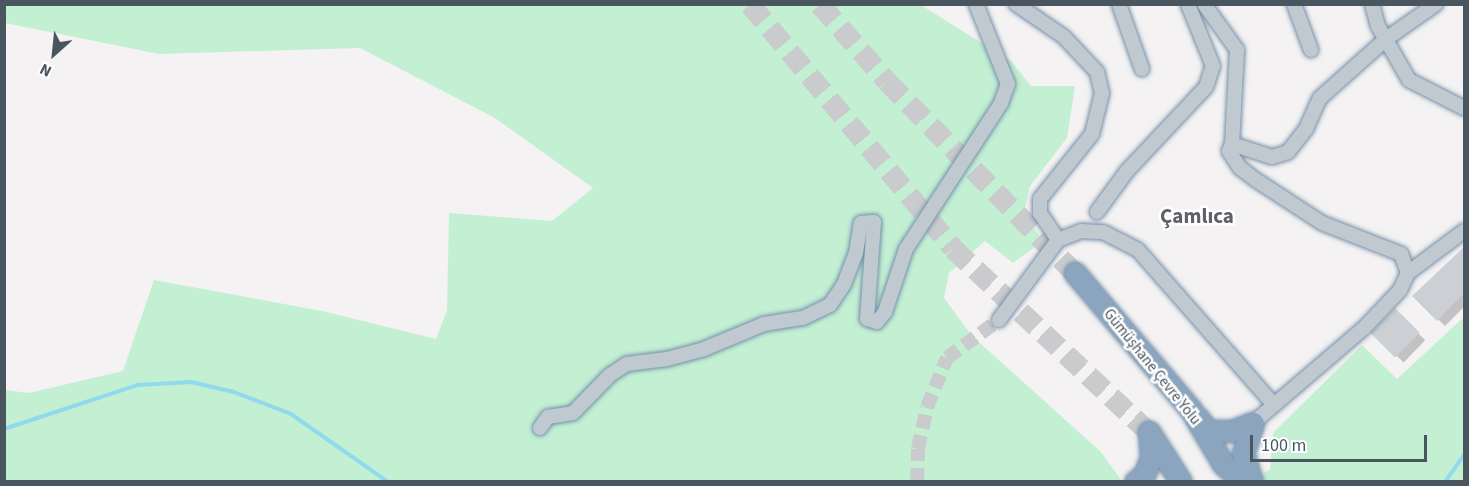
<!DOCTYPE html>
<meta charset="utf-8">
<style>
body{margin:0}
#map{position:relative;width:1469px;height:486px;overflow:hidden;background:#f4f2f2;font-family:"Source Sans 3",sans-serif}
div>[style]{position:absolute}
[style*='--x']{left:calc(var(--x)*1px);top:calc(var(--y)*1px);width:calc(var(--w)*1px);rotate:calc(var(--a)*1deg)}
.green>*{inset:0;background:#c3f0d3}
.shadow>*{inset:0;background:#0003;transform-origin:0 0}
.stream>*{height:4px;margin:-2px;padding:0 2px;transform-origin:2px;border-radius:2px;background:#91daec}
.building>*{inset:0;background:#cccfd4;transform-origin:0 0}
.minor-tunnel>*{height:14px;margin-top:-7px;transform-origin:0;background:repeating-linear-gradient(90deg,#cacbcd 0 14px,transparent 0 21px)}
.highway-tunnel>*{height:21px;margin-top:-10.5px;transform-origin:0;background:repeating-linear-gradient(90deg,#cacbcd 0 21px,transparent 0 31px)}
.roads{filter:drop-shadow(0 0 2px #7690ab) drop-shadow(0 0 2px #7690ab)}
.minor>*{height:14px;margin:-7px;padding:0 7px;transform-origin:7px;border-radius:7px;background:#c0c9d0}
.highway>*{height:21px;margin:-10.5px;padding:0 10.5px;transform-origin:10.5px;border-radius:10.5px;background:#8ba5bf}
span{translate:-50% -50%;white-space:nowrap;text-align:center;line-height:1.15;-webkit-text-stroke:5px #fff;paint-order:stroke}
.street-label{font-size:15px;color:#4a565f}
.district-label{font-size:21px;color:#5e6267;font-weight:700}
.frame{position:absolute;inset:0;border:6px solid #4a565f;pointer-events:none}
.north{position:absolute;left:24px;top:24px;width:60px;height:60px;-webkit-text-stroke:4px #fff;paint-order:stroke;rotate:207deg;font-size:16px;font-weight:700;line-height:24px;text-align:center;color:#4a565f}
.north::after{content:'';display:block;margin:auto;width:21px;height:27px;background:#4a565f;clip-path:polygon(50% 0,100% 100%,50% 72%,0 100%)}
.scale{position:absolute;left:1250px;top:435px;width:177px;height:27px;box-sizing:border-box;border:3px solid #4a565f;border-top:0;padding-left:8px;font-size:18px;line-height:21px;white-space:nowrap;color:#4a565f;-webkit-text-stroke:4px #fff;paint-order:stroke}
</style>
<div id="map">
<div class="green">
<div style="clip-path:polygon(4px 5px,921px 5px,1012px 62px,1031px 86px,1075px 86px,1067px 138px,1030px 186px,1024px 213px,1043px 241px,1013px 263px,985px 241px,949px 273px,944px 298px,972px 336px,1101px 452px,1121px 480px,5px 481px,5px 390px,29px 393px,123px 371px,154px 280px,322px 311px,436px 339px,447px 310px,449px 213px,552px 221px,593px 188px,495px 118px,360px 48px,159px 54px,5px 23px)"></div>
<div style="clip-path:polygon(1464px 317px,1464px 481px,1250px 482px,1270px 469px,1273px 433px,1362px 345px,1397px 379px)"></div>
</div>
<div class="shadow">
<div style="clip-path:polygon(1464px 248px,1464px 307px,1445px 326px,1414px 296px)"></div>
<div style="left:1395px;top:311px;width:42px;height:31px;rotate:44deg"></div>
</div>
<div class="stream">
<div style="--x:4;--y:429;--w:141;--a:-18.2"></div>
<div style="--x:138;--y:385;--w:53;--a:-3.2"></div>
<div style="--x:191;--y:382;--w:44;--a:13.1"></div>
<div style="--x:234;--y:392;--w:61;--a:21.1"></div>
<div style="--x:291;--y:414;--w:118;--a:35"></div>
<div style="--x:1445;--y:482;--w:33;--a:-55"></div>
</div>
<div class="building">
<div style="clip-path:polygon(1464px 247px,1464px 293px,1437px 321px,1412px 296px)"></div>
<div style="left:1395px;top:308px;width:35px;height:35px;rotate:45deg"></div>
</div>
<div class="minor-tunnel">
<div style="--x:917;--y:482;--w:33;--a:-88"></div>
<div style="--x:918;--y:449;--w:43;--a:-77.9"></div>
<div style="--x:927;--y:407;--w:53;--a:-67.8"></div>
<div style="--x:947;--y:358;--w:64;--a:-36.2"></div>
</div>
<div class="highway-tunnel">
<div style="--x:750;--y:4;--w:317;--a:50.2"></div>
<div style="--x:953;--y:248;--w:269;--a:43.2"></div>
<div style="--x:820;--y:4;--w:102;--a:49"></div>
<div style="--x:887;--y:81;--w:269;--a:45.6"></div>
</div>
<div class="roads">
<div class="minor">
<div style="--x:1016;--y:4;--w:58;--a:34.5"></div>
<div style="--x:1064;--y:37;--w:48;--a:46.7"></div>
<div style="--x:1097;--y:72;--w:22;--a:77"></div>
<div style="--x:1102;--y:93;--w:42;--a:103.7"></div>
<div style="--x:1092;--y:134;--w:83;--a:128.7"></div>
<div style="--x:1040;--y:199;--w:14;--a:90"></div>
<div style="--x:1040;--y:213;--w:32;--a:56"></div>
<div style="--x:1119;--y:4;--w:69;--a:70.5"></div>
<div style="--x:1204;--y:4;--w:57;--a:54.3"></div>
<div style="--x:1237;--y:50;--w:94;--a:93"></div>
<div style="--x:1294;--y:4;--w:49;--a:69.7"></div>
<div style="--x:1372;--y:4;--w:23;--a:75"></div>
<div style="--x:1378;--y:26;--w:62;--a:60.1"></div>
<div style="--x:1409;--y:80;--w:62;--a:27"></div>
<div style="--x:1097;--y:212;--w:51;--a:-53.8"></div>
<div style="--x:1127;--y:171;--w:115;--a:-46.8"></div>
<div style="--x:1206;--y:87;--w:22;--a:-72"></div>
<div style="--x:1213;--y:66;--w:67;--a:-112"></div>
<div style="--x:1408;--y:273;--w:70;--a:-36.9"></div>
<div style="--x:999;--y:320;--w:99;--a:-53.6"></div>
<div style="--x:1058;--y:240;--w:25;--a:-21"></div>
<div style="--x:1081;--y:231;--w:22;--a:3"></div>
<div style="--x:1103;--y:232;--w:39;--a:27"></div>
<div style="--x:1138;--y:250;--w:206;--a:48.7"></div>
<div style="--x:1253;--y:423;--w:146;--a:-40.6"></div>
<div style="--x:1364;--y:328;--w:52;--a:-46.5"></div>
<div style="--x:1400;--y:290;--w:19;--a:-65"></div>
<div style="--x:1408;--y:273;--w:20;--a:-110"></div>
<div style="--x:1401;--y:254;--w:85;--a:-158.6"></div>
<div style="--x:1322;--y:223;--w:79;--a:-146.9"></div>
<div style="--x:1256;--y:180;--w:20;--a:-143"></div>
<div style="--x:1240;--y:168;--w:20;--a:-123"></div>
<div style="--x:1229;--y:151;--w:8;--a:-67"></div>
<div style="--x:1232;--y:144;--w:42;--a:18"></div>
<div style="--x:1272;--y:157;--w:17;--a:-17"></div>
<div style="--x:1288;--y:152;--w:29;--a:-52"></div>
<div style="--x:1306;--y:129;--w:34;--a:-66"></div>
<div style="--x:1320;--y:98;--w:89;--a:-41.8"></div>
<div style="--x:1386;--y:39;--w:61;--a:-35"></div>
<div style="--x:540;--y:428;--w:14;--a:-54"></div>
<div style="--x:548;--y:417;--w:25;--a:-9"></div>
<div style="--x:573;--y:413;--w:53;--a:-45.8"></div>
<div style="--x:610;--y:375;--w:20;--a:-33"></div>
<div style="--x:627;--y:364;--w:40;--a:-7.1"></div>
<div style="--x:667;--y:359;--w:38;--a:-15"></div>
<div style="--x:704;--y:349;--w:65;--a:-22.6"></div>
<div style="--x:764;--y:324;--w:39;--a:-9"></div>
<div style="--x:803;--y:318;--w:30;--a:-26"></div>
<div style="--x:830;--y:305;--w:25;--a:-56"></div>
<div style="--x:844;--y:284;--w:33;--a:-69"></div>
<div style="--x:856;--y:253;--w:30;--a:-81"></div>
<div style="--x:861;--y:223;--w:13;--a:-4"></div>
<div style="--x:874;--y:222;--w:97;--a:94.1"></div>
<div style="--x:867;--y:319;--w:10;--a:17"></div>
<div style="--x:877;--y:322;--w:13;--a:-51"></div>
<div style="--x:885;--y:312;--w:66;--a:-71.6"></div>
<div style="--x:906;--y:249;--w:174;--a:-56.9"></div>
<div style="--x:1001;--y:103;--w:20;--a:-70"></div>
<div style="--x:1008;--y:84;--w:86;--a:-111.8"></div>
</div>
<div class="highway">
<div style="--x:1075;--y:273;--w:180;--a:49.7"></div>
<div style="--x:1191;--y:410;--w:63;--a:59.3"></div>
<div style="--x:1223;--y:464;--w:27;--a:42"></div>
<div style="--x:1198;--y:418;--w:16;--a:52"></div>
<div style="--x:1208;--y:431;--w:24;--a:0"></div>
<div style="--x:1232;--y:431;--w:22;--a:-21"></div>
<div style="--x:1253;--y:423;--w:32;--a:108"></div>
<div style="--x:1243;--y:453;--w:30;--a:73"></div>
<div style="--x:1149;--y:432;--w:59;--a:57.4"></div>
<div style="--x:1135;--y:482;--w:11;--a:-38"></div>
<div style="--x:1144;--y:475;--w:18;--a:-68"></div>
<div style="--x:1151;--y:458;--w:26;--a:-94"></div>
</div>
</div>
<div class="street-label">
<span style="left:1152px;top:367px;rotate:51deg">Gümüşhane Çevre Yolu</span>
</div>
<div class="district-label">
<span style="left:1197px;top:216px">Çamlıca</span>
</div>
<div class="frame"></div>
<div class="north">N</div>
<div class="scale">100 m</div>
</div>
